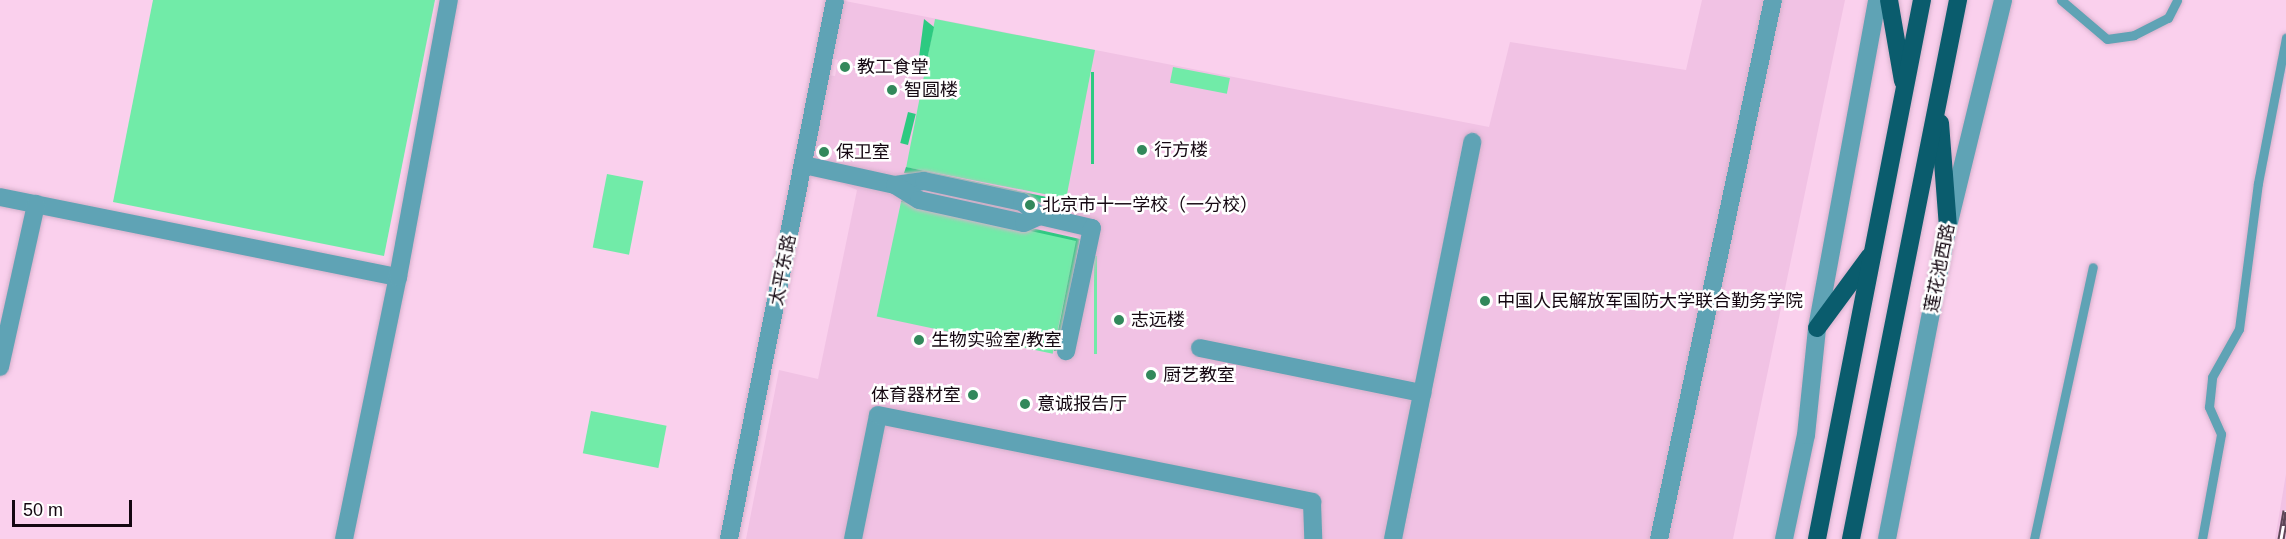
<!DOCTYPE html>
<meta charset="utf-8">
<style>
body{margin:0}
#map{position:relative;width:2286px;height:539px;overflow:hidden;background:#fad0ed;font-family:Helvetica,"Noto Sans SC",sans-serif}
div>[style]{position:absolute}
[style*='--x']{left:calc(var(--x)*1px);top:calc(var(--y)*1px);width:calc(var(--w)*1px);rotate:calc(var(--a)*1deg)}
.built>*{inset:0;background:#f1c2e4}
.green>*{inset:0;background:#71eba8;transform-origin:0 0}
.forest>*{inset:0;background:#2dca81;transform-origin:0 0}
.roads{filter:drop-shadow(0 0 2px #d5b0ca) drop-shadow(0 0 2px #d5b0ca)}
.service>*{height:9px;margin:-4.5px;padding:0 4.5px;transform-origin:4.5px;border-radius:4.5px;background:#5fa3b5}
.minor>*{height:18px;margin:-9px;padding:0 9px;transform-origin:9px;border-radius:9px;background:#5fa3b5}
.tertiary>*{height:18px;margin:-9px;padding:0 9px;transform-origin:9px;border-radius:9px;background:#5fa3b5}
.trunk>*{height:18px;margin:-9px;padding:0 9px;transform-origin:9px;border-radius:9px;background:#0a5c6d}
.rail>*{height:7px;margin-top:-3.5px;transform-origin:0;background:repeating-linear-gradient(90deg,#fff 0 14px,#5d4757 0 28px);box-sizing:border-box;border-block:2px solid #5d4757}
.dots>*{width:16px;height:16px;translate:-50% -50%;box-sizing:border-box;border:3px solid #fff;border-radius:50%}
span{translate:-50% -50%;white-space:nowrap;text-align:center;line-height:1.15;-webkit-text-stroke:5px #fff;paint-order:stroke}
.poi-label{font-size:18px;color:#140711}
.left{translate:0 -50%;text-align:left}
.right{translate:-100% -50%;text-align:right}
.street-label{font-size:18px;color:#140711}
.scale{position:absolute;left:12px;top:500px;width:120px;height:27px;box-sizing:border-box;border:3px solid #140711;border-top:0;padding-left:8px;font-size:18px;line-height:21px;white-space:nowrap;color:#140711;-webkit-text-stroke:4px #fff;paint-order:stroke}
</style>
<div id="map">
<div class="built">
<div style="clip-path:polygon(840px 0,1489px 127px,1510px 42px,1686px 70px,1702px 0,1845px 0,1733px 539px,746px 539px,779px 370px,818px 379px,857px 190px,808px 169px,826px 75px,835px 76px,838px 60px,829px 58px)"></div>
<div style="clip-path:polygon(2286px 474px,2286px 539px,2275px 539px)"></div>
</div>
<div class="green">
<div style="clip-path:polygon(153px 0,435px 0,384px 256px,113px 202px)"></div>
<div style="left:935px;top:19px;width:163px;height:151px;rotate:11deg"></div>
<div style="left:1173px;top:67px;width:58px;height:16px;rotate:11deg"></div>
<div style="left:607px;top:174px;width:37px;height:75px;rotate:11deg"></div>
<div style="left:901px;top:202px;width:180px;height:117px;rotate:12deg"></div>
<div style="left:1094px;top:256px;width:3px;height:98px"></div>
<div style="left:591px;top:411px;width:77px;height:43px;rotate:11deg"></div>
</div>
<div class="forest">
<div style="clip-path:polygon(924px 19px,934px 27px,926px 65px,918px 65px)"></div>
<div style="left:1091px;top:72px;width:3px;height:92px"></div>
<div style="left:908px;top:112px;width:8px;height:32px;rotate:14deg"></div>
<div style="clip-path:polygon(906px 167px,1061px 200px,1059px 207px,904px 173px)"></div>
<div style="clip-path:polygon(932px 187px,1022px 206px,1025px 213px,1020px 218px,930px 198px)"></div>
<div style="clip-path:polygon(902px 199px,1080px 239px,1058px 351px,1054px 351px,1076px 241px,901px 202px)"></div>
</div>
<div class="roads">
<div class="service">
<div style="--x:2061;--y:0;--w:60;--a:40.3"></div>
<div style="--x:2107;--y:39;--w:27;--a:-8"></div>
<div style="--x:2134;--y:35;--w:38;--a:-27"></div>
<div style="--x:2168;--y:18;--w:20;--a:-63"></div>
<div style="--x:2034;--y:539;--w:278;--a:-77.8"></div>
<div style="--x:2202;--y:539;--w:107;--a:-79.7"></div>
<div style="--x:2221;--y:434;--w:30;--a:-114"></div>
<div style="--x:2209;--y:407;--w:30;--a:-84"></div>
<div style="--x:2212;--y:377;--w:55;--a:-60.6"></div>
<div style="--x:2239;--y:329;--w:147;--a:-82.6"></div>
<div style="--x:2258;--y:183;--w:148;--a:-79.1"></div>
</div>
<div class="minor">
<div style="--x:804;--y:165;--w:93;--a:12.4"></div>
<div style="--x:895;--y:185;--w:29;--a:-8"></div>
<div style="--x:924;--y:181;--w:100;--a:12.1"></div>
<div style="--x:1022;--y:202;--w:23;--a:38"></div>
<div style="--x:1040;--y:216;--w:53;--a:13"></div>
<div style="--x:1092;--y:228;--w:126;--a:101.9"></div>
<div style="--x:895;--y:185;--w:28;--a:32"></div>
<div style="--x:919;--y:200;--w:107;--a:12.4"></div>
<div style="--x:1024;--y:223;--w:17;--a:-24"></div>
<div style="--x:0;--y:197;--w:406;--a:11.4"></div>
<div style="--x:1200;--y:348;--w:227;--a:11.5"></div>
<div style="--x:0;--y:367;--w:167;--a:-77.5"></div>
<div style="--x:344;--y:539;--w:268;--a:-78.4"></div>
<div style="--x:398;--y:277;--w:282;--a:-79.6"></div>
<div style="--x:729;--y:539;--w:549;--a:-78.87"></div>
<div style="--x:853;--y:539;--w:126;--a:-78.6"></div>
<div style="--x:878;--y:415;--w:443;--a:11.3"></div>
<div style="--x:1312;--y:502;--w:37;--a:88"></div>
<div style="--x:1393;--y:539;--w:405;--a:-78.7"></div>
<div style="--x:1659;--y:539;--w:551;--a:-78.06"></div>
</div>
<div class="tertiary">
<div style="--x:1784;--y:539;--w:106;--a:-78.1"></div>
<div style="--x:1806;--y:435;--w:108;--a:-84.1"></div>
<div style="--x:1817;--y:328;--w:333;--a:-79.6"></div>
<div style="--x:1887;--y:539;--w:319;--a:-79"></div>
<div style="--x:1948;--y:226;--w:233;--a:-76.3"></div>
</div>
<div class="trunk">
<div style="--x:1889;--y:0;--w:82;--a:80.2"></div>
<div style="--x:1940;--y:123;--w:103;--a:85.6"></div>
<div style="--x:1817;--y:328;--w:89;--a:-53.6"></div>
<div style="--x:1817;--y:539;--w:549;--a:-78.98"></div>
<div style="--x:1851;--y:539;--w:550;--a:-78.77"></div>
</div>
</div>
<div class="rail">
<div style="--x:2281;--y:539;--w:29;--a:-80"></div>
</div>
<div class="dots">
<div style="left:845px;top:67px;background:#32885b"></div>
<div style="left:892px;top:90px;background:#32885b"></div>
<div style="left:1142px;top:150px;background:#32885b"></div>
<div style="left:824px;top:152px;background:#32885b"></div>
<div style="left:1030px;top:205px;background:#32885b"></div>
<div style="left:1485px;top:301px;background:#32885b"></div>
<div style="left:1119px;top:320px;background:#32885b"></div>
<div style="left:919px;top:340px;background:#32885b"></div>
<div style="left:1151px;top:375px;background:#32885b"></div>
<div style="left:973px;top:395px;background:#32885b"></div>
<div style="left:1025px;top:404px;background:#32885b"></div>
</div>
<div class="poi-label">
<span class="left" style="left:857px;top:67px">教工食堂</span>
<span class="left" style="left:904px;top:90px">智圆楼</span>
<span class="left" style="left:1154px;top:150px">行方楼</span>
<span class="left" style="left:836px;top:152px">保卫室</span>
<span class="left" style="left:1042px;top:205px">北京市十一学校（一分校）</span>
<span class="left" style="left:1497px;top:301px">中国人民解放军国防大学联合勤务学院</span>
<span class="left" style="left:1131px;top:320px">志远楼</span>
<span class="left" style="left:931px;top:340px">生物实验室/教室</span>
<span class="left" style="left:1163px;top:375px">厨艺教室</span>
<span class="right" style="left:961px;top:395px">体育器材室</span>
<span class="left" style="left:1037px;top:404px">意诚报告厅</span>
</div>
<div class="street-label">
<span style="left:1940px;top:268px;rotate:-79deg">莲花池西路</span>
<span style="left:783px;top:270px;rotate:-79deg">太平东路</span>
</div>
<div class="scale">50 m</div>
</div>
